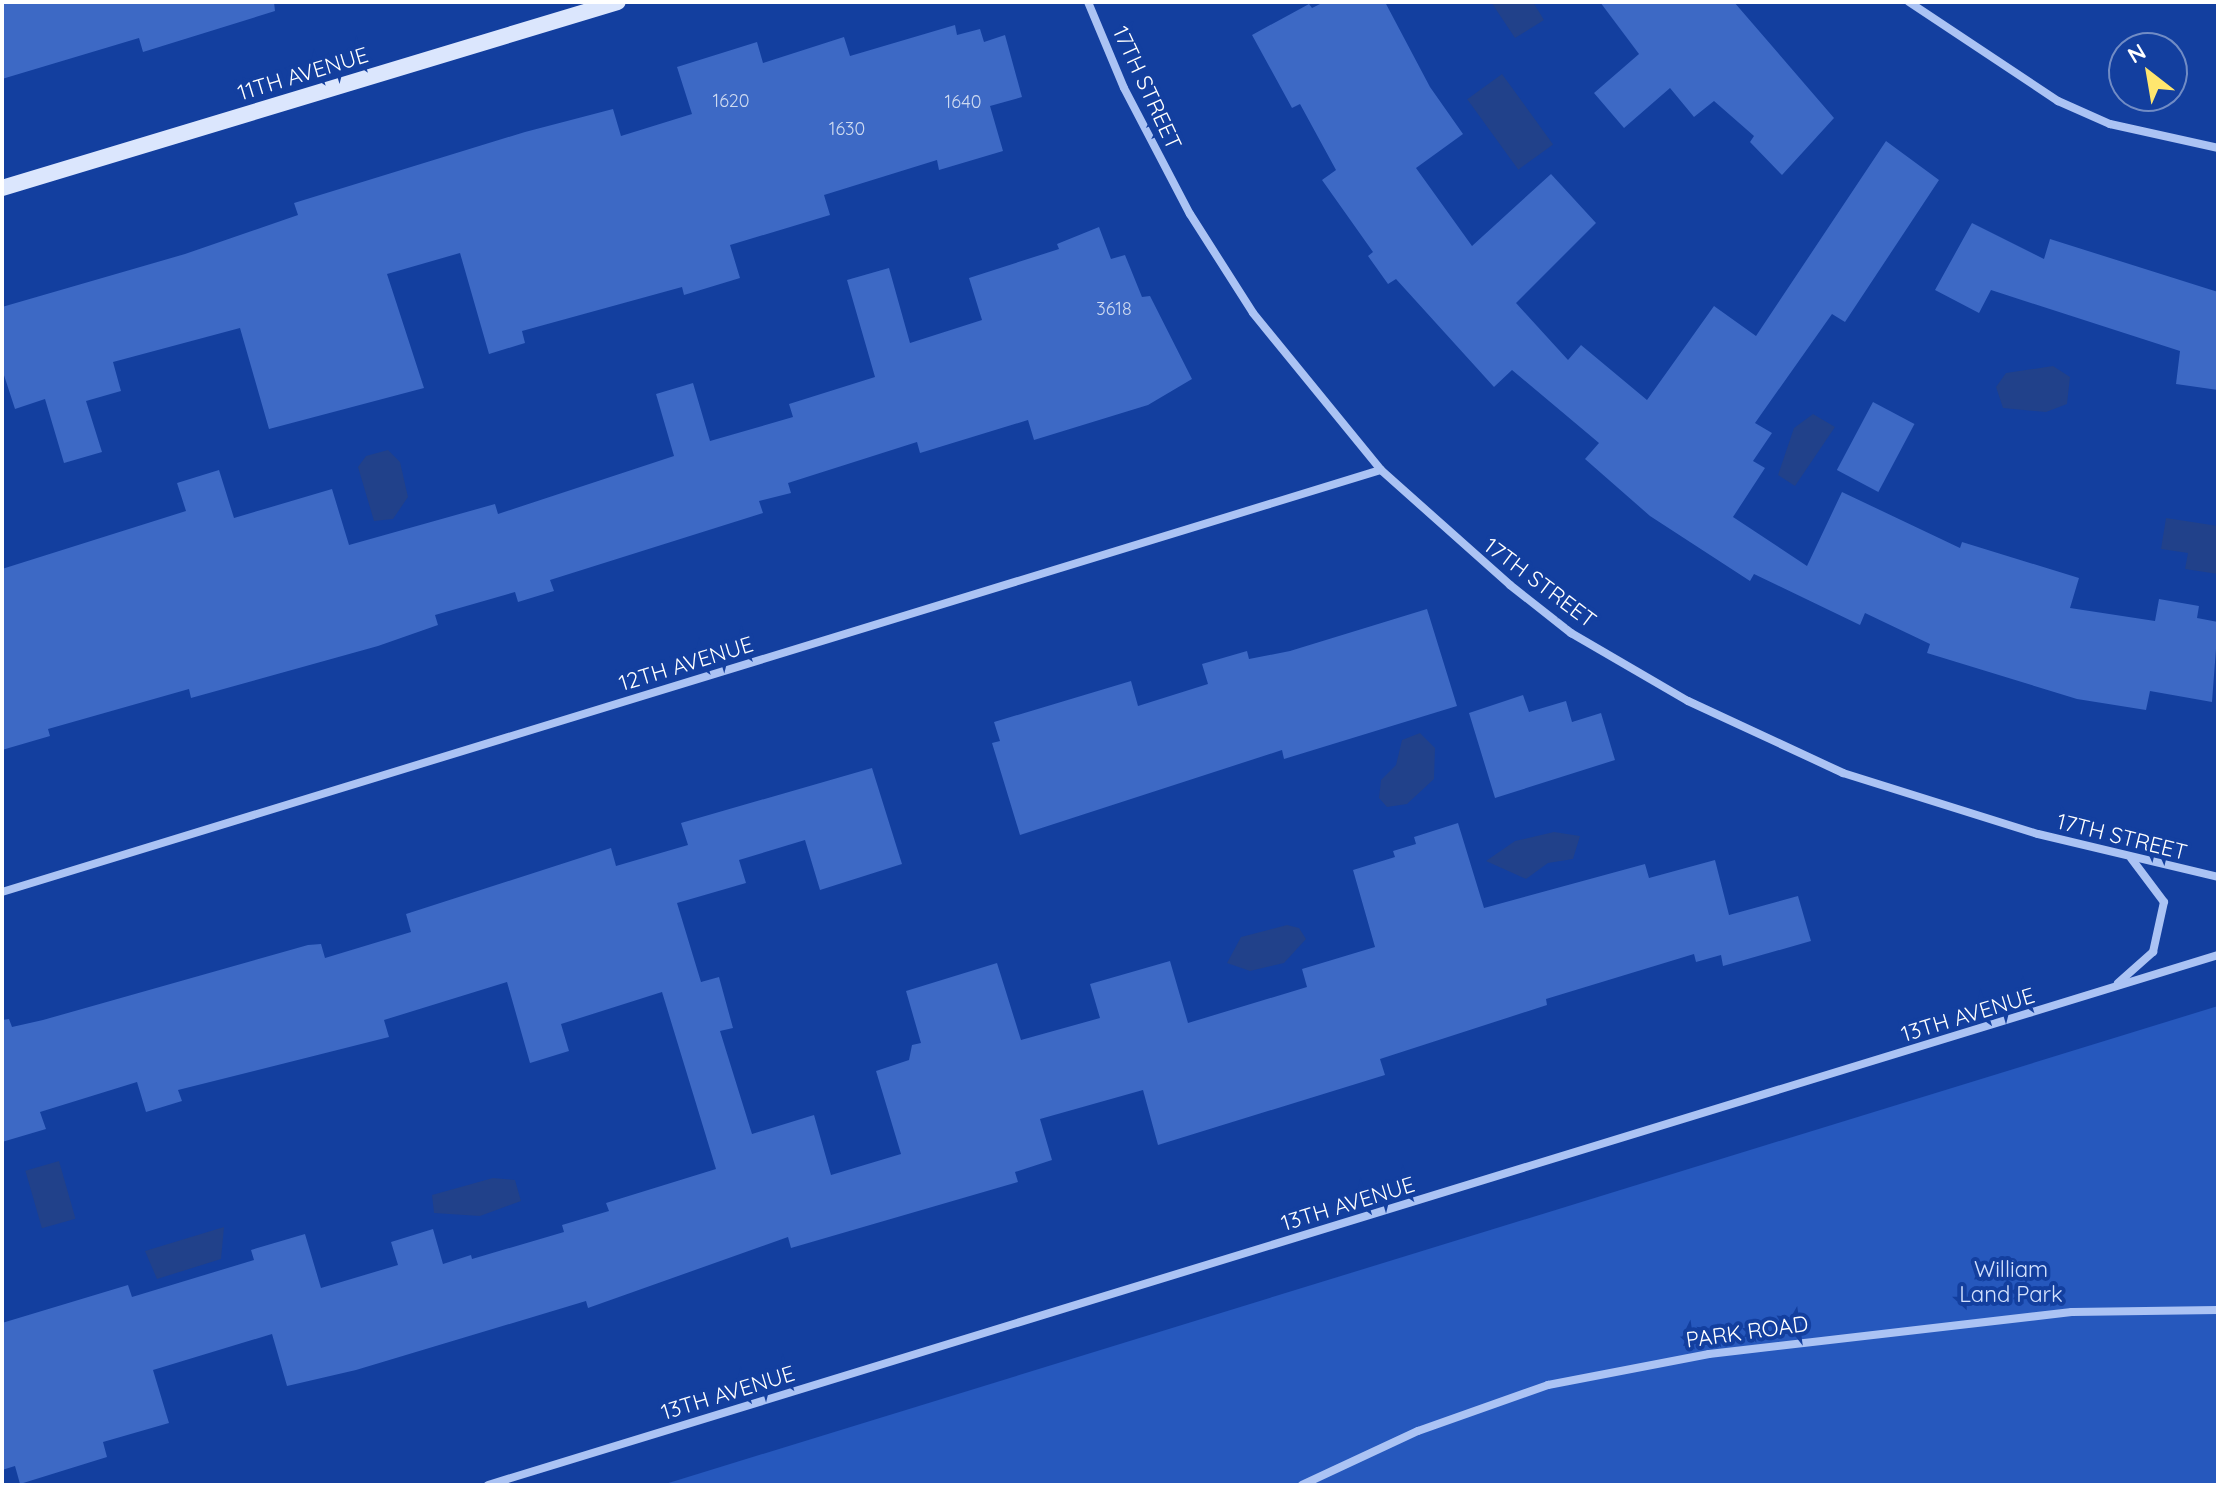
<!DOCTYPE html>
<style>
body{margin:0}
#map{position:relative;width:2220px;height:1487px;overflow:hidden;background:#133f9f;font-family:Quicksand,sans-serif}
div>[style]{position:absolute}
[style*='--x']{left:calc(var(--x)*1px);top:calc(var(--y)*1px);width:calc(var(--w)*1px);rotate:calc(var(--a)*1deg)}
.green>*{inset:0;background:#2658bd}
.water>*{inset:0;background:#21418a;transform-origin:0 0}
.building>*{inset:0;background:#3d69c5;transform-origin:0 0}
.street>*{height:8px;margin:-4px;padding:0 4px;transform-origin:4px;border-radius:4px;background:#abc3f4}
.secondary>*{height:16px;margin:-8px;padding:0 8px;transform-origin:8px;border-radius:8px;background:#dbe6fd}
span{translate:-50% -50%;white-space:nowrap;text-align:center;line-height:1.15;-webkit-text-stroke:8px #133f9f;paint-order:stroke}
.number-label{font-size:18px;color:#cedaf0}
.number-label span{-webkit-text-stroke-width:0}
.street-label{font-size:22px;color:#fff}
.park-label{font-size:22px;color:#d3e1fd}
.frame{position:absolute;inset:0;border:4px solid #fff;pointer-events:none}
.north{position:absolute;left:2108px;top:32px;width:80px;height:80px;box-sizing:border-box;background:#133f9f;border:2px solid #718cc5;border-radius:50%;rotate:329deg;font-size:22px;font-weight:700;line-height:32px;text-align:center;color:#fff}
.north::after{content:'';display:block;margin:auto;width:28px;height:36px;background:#ffe66e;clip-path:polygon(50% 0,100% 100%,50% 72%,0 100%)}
</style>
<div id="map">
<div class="green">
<div style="clip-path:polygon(2218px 1006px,2218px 1485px,662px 1485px)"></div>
</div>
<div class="water">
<div style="clip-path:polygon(1491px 2px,1533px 2px,1544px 20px,1515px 38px)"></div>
<div style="left:1502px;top:74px;width:87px;height:43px;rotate:54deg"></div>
<div style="clip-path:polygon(2053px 366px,2070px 377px,2067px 404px,2046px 412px,2003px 408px,1996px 387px,2006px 373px)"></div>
<div style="clip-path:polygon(1813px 414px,1835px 427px,1795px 486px,1778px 475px,1794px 428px)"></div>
<div style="clip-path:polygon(388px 450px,400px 462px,408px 497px,393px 519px,374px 521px,358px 467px,366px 456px)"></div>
<div style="clip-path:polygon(2166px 518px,2218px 526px,2218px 574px,2185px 569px,2188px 553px,2161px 549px)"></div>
<div style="clip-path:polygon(1420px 733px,1435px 748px,1434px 779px,1407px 804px,1387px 807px,1379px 798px,1381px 780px,1396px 765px,1402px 740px)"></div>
<div style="clip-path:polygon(1554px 832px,1580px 836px,1573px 859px,1548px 863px,1526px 879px,1486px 861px,1515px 841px)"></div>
<div style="clip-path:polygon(1287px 925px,1299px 928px,1306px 939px,1284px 963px,1250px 971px,1227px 963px,1241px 937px)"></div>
<div style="left:59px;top:1161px;width:60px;height:35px;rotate:74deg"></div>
<div style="clip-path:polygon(493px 1178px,515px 1180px,521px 1201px,480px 1216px,434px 1213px,432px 1195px)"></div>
<div style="clip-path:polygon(224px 1227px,221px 1259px,157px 1279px,145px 1251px)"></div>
</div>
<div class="building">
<div style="clip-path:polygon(2px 2px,274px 2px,275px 11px,143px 52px,139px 38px,2px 79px)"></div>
<div style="clip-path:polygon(1324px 2px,1385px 2px,1430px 87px,1463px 134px,1416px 168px,1472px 246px,1551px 174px,1596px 223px,1516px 303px,1568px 360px,1581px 345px,1647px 400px,1714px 306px,1756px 336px,1886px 141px,1939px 180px,1845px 322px,1832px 314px,1755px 423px,1772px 433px,1753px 461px,1765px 468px,1733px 517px,1807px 566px,1842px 492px,1960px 548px,1962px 542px,2079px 578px,2070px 608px,2155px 621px,2159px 599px,2199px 606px,2197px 618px,2218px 622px,2212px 702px,2150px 691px,2146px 710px,2077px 699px,1927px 653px,1930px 644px,1865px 613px,1860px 625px,1754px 574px,1750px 581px,1650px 516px,1585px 459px,1599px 443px,1512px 370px,1494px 387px,1396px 279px,1388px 284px,1368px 256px,1373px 252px,1322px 180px,1336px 170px,1300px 104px,1292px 108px,1252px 35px,1309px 4px,1312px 8px)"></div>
<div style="clip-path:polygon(1600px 2px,1734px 2px,1834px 118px,1782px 175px,1750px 142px,1754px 136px,1714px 101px,1694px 117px,1670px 88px,1624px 128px,1594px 93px,1639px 54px)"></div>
<div style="clip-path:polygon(955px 25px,957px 35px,980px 29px,984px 42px,1005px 35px,1022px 97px,990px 106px,1003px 151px,939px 170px,937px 160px,824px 195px,830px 215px,730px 245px,740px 278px,684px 295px,682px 287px,522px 331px,525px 343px,489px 354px,460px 253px,387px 274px,424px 388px,269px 429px,240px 328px,113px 362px,121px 391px,86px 401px,102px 452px,64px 463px,45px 399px,15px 409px,2px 369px,2px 307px,185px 254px,298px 215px,294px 203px,525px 132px,613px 109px,621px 136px,692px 114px,677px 67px,757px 42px,763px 63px,844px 37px,850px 56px)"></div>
<div style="clip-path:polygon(1972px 223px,2044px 259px,2050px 239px,2218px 292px,2218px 390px,2176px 384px,2180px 351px,1991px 290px,1979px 313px,1935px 290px)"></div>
<div style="clip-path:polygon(1099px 227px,1111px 259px,1125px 255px,1142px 297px,1150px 296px,1192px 379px,1148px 405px,1034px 440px,1028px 420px,920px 453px,917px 442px,788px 483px,791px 493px,759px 501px,763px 513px,550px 580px,554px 591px,518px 602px,515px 592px,435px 615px,438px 625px,378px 646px,191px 698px,189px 689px,48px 729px,50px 736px,2px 750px,2px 569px,186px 511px,177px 483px,219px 470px,234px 518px,332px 489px,349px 545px,495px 504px,498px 514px,674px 456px,656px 394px,693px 383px,710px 441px,793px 417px,789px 404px,875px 377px,847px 280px,889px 268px,910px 343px,982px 320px,969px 278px,1059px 249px,1057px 244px)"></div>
<div style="left:1873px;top:402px;width:47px;height:77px;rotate:28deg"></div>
<div style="clip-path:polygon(1427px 609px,1457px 706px,1284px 759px,1282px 750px,1020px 835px,992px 743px,1000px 741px,994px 722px,1131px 681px,1138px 706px,1208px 684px,1202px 664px,1247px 651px,1249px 659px,1290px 651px)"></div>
<div style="clip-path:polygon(1523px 695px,1529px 712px,1566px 701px,1572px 722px,1601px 713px,1615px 760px,1495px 798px,1469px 713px)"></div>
<div style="clip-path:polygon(872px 768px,902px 864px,820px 890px,805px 840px,739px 860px,746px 883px,677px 903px,701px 982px,719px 977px,733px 1028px,720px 1031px,752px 1134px,814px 1115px,831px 1175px,901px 1154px,876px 1071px,909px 1060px,912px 1045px,921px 1043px,906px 991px,997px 963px,1021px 1040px,1100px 1018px,1090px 984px,1170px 961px,1188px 1023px,1307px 987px,1302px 969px,1375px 947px,1353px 870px,1395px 857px,1393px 851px,1416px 844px,1414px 837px,1458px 823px,1484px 908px,1645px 864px,1649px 878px,1715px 860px,1729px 915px,1798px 896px,1811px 941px,1723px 966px,1721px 955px,1696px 962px,1694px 954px,1546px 999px,1547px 1005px,1380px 1059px,1385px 1075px,1158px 1145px,1143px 1090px,1040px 1119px,1052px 1160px,1015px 1172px,1018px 1182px,791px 1248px,788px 1237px,588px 1308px,586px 1301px,356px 1370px,287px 1386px,272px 1334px,153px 1370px,169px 1423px,103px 1442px,107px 1457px,20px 1484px,15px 1466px,2px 1470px,2px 1323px,128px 1285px,132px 1297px,254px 1260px,251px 1250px,305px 1234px,321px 1288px,398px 1265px,391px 1242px,433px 1229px,443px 1264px,471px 1255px,472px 1259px,564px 1232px,562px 1225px,609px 1211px,606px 1203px,716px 1169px,662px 992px,561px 1024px,569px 1051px,530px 1063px,507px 982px,384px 1020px,389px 1037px,178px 1090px,182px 1101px,146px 1112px,137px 1082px,40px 1112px,46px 1129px,2px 1142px,2px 1020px,9px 1019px,12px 1027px,43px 1020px,308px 945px,321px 944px,325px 958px,411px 932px,406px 914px,611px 848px,616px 866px,688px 845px,681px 823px)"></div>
</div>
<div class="street">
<div style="--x:1088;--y:2;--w:93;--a:67.3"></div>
<div style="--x:1124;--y:88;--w:142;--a:62.4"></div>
<div style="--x:1190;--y:214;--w:117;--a:57.5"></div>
<div style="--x:1253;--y:313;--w:203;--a:50.8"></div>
<div style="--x:1381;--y:470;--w:173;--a:41.7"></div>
<div style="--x:1510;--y:585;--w:78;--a:38.2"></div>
<div style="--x:1571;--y:633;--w:135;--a:30.2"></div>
<div style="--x:1688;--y:701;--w:171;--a:24.9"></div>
<div style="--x:1843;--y:773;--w:204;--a:17.4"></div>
<div style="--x:2038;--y:834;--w:185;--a:13.4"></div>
<div style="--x:1909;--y:2;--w:179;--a:33.6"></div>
<div style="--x:2058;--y:101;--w:57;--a:23.9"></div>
<div style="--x:2110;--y:124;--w:111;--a:12.5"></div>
<div style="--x:2;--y:892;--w:1442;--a:-17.02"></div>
<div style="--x:2118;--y:983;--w:47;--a:-41.5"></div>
<div style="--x:2153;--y:952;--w:51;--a:-77.6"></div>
<div style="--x:2164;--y:902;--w:55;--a:-126.9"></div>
<div style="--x:488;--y:1485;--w:1809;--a:-17.03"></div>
<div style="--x:1302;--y:1485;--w:128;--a:-25"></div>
<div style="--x:1418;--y:1431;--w:138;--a:-19.5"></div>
<div style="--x:1548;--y:1385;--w:164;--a:-10.9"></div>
<div style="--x:1709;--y:1354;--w:365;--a:-6.6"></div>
<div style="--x:2072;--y:1312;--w:146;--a:-0.8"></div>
</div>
<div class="secondary">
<div style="--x:2;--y:188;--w:643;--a:-16.8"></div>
</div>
<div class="number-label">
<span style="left:731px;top:101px">1620</span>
<span style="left:963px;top:102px">1640</span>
<span style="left:847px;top:129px">1630</span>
<span style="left:1114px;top:309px">3618</span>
</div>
<div class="street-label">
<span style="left:303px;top:74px;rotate:-17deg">11TH AVENUE</span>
<span style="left:1147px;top:88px;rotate:65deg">17TH STREET</span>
<span style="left:1540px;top:583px;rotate:37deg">17TH STREET</span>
<span style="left:686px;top:664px;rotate:-17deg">12TH AVENUE</span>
<span style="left:2122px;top:837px;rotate:14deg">17TH STREET</span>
<span style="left:1968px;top:1015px;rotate:-17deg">13TH AVENUE</span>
<span style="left:1348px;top:1204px;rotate:-17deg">13TH AVENUE</span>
<span style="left:1747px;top:1332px;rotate:-8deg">PARK ROAD</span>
<span style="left:728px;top:1393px;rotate:-17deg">13TH AVENUE</span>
</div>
<div class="park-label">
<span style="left:2011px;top:1282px">William<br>Land Park</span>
</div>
<div class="frame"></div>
<div class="north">N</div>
</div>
